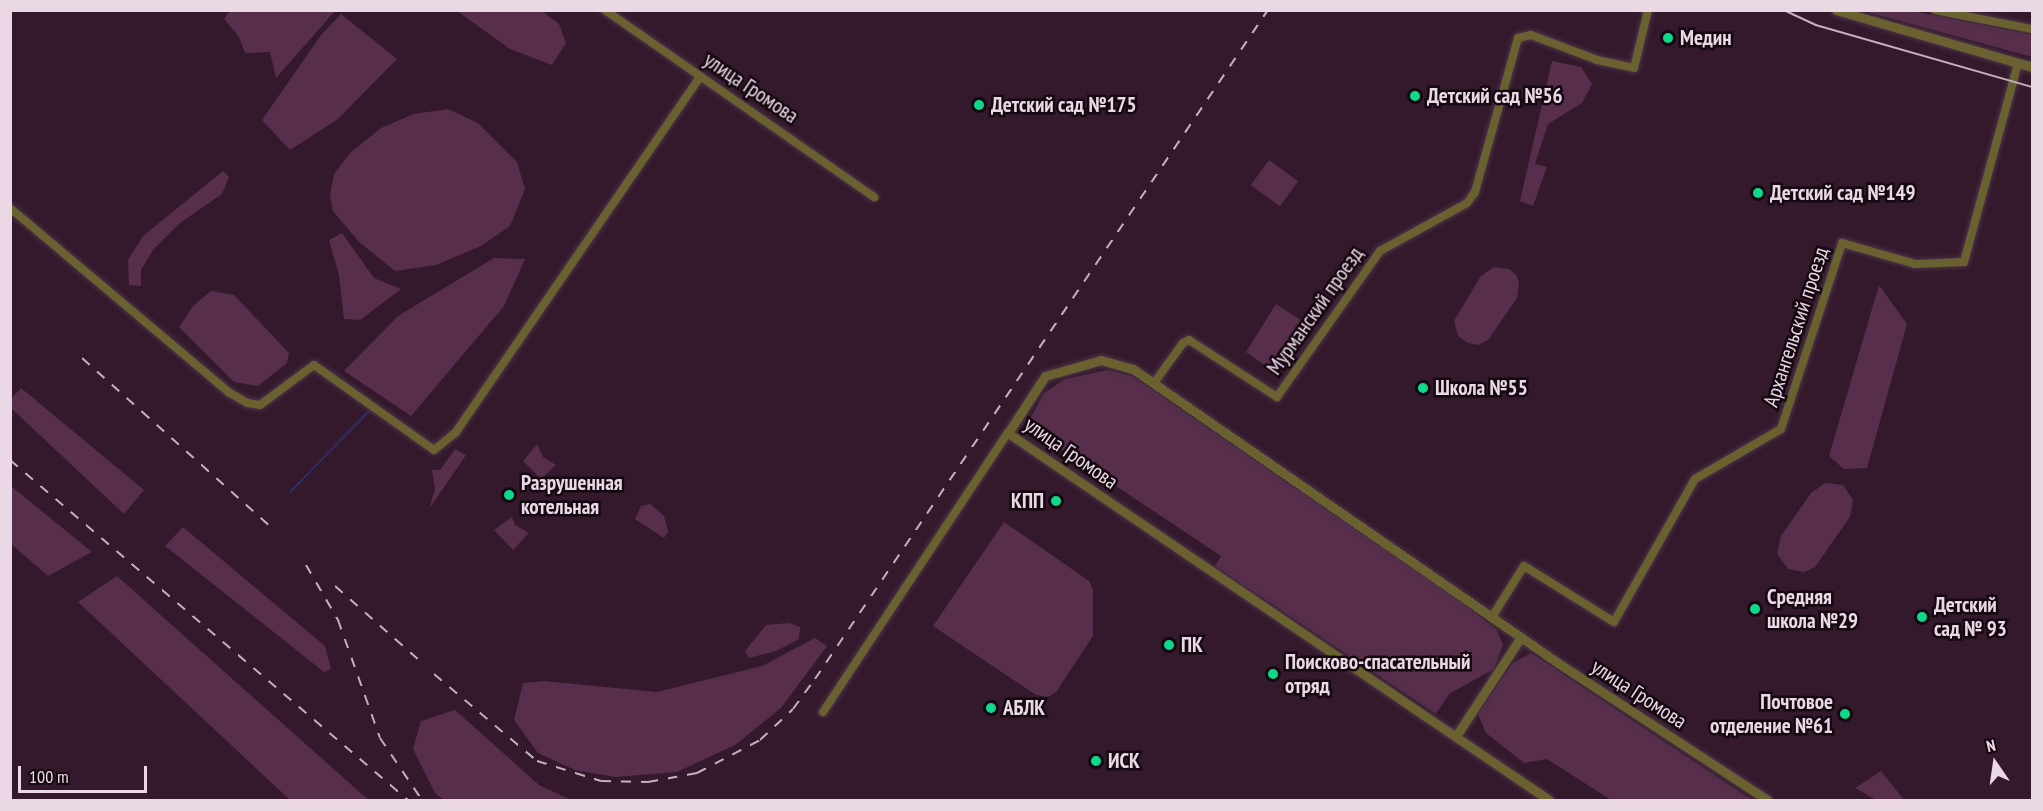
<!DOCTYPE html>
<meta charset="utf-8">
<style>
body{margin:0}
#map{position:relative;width:2043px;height:811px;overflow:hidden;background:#34192d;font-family:"PT Sans Narrow",sans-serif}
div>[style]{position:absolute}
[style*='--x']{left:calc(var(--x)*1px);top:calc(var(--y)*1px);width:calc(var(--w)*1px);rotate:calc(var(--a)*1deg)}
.green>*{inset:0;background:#572e4c;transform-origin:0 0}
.stream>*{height:2px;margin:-1px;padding:0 1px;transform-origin:1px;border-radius:1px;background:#2c2f64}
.roads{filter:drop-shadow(0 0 2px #4d3447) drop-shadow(0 0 2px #4d3447)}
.minor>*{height:8px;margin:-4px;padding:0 4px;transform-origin:4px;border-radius:4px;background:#6a6131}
.tertiary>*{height:9px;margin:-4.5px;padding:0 4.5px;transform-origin:4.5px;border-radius:4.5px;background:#6a6131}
.tram>*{height:1.5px;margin:-0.75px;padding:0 0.75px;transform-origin:0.75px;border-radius:0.75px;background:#c4b0be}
.rail>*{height:2px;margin-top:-1px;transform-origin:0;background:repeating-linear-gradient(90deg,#c4b0be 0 10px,transparent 0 20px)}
.dots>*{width:16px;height:16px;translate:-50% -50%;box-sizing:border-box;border:3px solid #150911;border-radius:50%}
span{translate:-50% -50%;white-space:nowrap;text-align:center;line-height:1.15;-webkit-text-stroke:5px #150911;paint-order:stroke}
.poi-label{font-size:21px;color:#ead8e4;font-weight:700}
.left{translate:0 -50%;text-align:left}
.right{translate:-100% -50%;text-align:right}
.street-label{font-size:21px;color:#ead8e4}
.frame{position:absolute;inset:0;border:12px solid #ead8e4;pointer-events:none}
.north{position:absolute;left:1965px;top:733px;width:60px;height:60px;-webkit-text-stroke:4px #150911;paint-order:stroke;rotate:347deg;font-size:16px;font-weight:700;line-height:24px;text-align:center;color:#ead8e4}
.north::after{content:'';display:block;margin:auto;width:21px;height:27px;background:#ead8e4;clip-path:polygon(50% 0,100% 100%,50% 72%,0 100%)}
.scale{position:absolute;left:18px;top:766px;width:129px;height:27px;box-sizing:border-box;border:3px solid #ead8e4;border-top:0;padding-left:8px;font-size:18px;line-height:21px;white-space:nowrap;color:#ead8e4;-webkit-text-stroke:4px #150911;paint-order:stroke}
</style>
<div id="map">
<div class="green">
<div style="clip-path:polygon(230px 11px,230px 10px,335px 11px,276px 78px,270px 52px,245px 53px,239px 37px,224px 19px)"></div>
<div style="clip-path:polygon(457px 11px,542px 11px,559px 24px,566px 43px,552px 65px,510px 49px)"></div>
<div style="clip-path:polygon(1864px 11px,1912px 11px,2032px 35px,2032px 57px)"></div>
<div style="clip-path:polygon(341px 14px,397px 59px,338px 119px,290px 150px,262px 120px,321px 35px)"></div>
<div style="clip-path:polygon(1552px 61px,1581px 67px,1592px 84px,1582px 103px,1548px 124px,1535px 164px,1547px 167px,1533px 206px,1520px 201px)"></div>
<div style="clip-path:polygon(448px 109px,478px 123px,517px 162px,525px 189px,510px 226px,481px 246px,436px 265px,395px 271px,359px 242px,333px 211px,330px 195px,334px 174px,350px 153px,381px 128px,414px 114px)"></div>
<div style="left:1269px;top:160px;width:36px;height:31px;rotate:36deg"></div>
<div style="clip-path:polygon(223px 171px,229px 177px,222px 194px,180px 223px,153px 250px,141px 270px,141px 286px,129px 285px,128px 260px,143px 236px)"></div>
<div style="clip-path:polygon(342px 233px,374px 278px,401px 289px,360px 320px,344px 319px,339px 275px,329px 240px)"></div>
<div style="clip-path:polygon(494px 258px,525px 259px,504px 306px,411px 416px,344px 371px,398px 316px)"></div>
<div style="clip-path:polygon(1494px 267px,1509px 269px,1516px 275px,1519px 282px,1517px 298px,1488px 340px,1478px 345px,1468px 343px,1458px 336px,1454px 321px,1481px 276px)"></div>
<div style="clip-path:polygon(1879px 285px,1907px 324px,1867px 468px,1844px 469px,1829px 456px)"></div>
<div style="clip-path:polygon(211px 291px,234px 295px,289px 353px,287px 363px,258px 386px,234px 382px,179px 327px,194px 305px)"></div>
<div style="clip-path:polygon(1276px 304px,1305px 323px,1303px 334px,1277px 374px,1246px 352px)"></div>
<div style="clip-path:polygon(1107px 370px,1132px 376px,1457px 599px,1497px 630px,1503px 645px,1494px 669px,1449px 694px,1436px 714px,1215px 566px,1221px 556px,1026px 426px,1044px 393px,1065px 379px)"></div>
<div style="clip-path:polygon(21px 388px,144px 490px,124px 514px,11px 408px,11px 399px)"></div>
<div style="clip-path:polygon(537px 444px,543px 457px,556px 465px,541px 479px,523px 461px)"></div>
<div style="clip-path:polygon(455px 449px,466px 455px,429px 509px,435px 489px,432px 470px,440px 470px)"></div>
<div style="clip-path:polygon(1825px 483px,1843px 485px,1853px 500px,1850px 517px,1815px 567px,1804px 572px,1788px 569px,1777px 554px,1781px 536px,1811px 493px)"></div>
<div style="clip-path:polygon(10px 486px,11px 486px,92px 552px,48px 576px,11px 544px)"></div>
<div style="clip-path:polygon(650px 504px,664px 516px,668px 532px,664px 538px,635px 519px,641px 506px)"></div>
<div style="clip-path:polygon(512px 517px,515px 525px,529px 533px,513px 550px,494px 530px)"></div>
<div style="clip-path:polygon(1004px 522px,1089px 581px,1093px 590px,1093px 636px,1056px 692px,1048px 697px,1036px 695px,933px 626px)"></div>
<div style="clip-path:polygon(183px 527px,325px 646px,331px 669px,324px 672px,165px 546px)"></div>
<div style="clip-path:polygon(117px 576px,356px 789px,369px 800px,290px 800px,78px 602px)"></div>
<div style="clip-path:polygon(789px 623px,800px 627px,799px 639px,776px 651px,749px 658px,745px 651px,766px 625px)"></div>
<div style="clip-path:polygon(815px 638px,827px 646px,781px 708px,735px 745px,677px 772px,615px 777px,575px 770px,538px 753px,514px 720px,523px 683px,544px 681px,657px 692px,762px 666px)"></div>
<div style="clip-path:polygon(1531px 653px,1752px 800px,1611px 800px,1547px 759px,1524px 763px,1486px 733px,1478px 714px,1513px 663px)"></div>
<div style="clip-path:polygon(455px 710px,539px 785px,571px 800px,444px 800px,435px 793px,413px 749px,421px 721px)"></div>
<div style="clip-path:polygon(1881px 771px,1904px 800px,1876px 800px,1855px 788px)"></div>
</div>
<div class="stream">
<div style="--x:290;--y:492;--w:115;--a:-45.7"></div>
</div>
<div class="roads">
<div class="minor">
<div style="--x:605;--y:10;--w:328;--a:34.8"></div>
<div style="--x:1935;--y:10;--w:99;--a:11.1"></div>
<div style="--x:10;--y:208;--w:287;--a:40.1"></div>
<div style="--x:230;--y:393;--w:20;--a:30"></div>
<div style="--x:247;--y:403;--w:13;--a:9"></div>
<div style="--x:260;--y:405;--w:67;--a:-36.5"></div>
<div style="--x:314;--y:365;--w:147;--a:35.3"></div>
<div style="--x:434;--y:450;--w:28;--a:-39"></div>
<div style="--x:456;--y:432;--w:431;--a:-55.5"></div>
<div style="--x:1154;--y:383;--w:49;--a:-54.1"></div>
<div style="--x:1183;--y:343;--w:7;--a:-27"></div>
<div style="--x:1189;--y:340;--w:105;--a:32.9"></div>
<div style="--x:1277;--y:397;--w:179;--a:-54.8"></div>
<div style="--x:1380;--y:251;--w:99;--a:-28.9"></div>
<div style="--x:1467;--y:203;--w:14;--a:-54"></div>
<div style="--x:1475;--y:192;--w:160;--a:-74.4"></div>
<div style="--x:1518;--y:38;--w:13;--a:-13"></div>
<div style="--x:1531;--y:35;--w:71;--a:20.7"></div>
<div style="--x:1597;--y:60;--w:38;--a:12"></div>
<div style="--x:1634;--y:68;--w:60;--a:-76.4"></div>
<div style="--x:1492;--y:617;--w:60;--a:-57.9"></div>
<div style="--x:1524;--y:566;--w:106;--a:31.9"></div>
<div style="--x:1614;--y:622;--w:164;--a:-60.5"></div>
<div style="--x:1695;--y:479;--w:99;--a:-30.2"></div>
<div style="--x:1781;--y:429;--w:196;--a:-71.8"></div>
<div style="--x:1842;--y:243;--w:76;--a:16"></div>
<div style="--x:1915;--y:264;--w:49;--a:-2.3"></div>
<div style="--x:1964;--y:262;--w:206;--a:-74.8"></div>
<div style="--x:823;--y:712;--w:335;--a:-56.5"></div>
</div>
<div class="tertiary">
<div style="--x:1836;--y:10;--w:204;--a:16.2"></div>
<div style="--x:1456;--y:736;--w:118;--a:-56.7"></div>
<div style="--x:1549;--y:800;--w:654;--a:-145.85"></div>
<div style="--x:1008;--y:433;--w:68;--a:-57"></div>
<div style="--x:1045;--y:376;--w:58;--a:-15.9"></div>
<div style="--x:1101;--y:360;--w:33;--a:16"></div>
<div style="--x:1133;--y:369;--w:517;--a:34.67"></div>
<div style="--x:1558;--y:663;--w:250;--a:33.2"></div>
</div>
</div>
<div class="tram">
<div style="--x:1784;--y:10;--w:35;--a:25"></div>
<div style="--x:1816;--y:25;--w:225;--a:16"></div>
</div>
<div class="rail">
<div style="--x:82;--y:358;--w:256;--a:41.8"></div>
<div style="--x:10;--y:460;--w:523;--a:40.51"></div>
<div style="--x:306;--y:565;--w:64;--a:59.8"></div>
<div style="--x:338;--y:620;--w:125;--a:70.4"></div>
<div style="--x:380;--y:738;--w:75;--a:55.9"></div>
<div style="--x:335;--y:586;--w:113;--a:41.4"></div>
<div style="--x:434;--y:674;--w:135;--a:40.2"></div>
<div style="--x:537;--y:761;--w:67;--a:17.4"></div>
<div style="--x:601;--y:781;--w:47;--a:1.2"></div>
<div style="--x:648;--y:782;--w:50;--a:-10.4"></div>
<div style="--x:697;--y:773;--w:71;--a:-27.6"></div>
<div style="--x:760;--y:740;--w:45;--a:-43.2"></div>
<div style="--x:793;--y:709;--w:37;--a:-54"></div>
<div style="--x:815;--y:679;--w:808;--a:-55.9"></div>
</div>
<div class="dots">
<div style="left:1668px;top:38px;background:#0ed98a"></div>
<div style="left:1415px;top:96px;background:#0ed98a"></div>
<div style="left:979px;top:105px;background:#0ed98a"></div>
<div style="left:1758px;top:193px;background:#0ed98a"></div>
<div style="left:1423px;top:388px;background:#0ed98a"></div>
<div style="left:509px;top:495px;background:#0ed98a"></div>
<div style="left:1056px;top:501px;background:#0ed98a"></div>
<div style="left:1755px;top:609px;background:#0ed98a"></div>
<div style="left:1922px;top:617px;background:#0ed98a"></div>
<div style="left:1169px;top:645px;background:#0ed98a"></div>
<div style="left:1273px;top:674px;background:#0ed98a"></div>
<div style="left:991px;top:708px;background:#0ed98a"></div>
<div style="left:1845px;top:714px;background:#0ed98a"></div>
<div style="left:1096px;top:761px;background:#0ed98a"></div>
</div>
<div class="poi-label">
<span class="left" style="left:1680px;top:38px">Медин</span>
<span class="left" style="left:1427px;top:96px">Детский сад №56</span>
<span class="left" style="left:991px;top:105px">Детский сад №175</span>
<span class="left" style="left:1770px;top:193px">Детский сад №149</span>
<span class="left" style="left:1435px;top:388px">Школа №55</span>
<span class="left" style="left:521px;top:495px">Разрушенная<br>котельная</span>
<span class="right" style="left:1044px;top:501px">КПП</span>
<span class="left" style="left:1767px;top:609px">Средняя<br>школа №29</span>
<span class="left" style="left:1934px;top:617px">Детский<br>сад № 93</span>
<span class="left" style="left:1181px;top:645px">ПК</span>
<span class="left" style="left:1285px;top:674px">Поисково-спасательный<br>отряд</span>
<span class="right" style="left:1833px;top:714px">Почтовое<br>отделение №61</span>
<span class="left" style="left:1003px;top:708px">АБЛК</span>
<span class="left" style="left:1108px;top:761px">ИСК</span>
</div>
<div class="street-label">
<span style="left:751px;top:88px;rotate:34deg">улица Громова</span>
<span style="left:1315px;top:311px;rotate:-55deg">Мурманский проезд</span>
<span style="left:1796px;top:327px;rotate:-72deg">Архангельский проезд</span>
<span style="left:1071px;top:453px;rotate:35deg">улица Громова</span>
<span style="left:1639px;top:694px;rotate:33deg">улица Громова</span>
</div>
<div class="frame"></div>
<div class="north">N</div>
<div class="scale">100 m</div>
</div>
